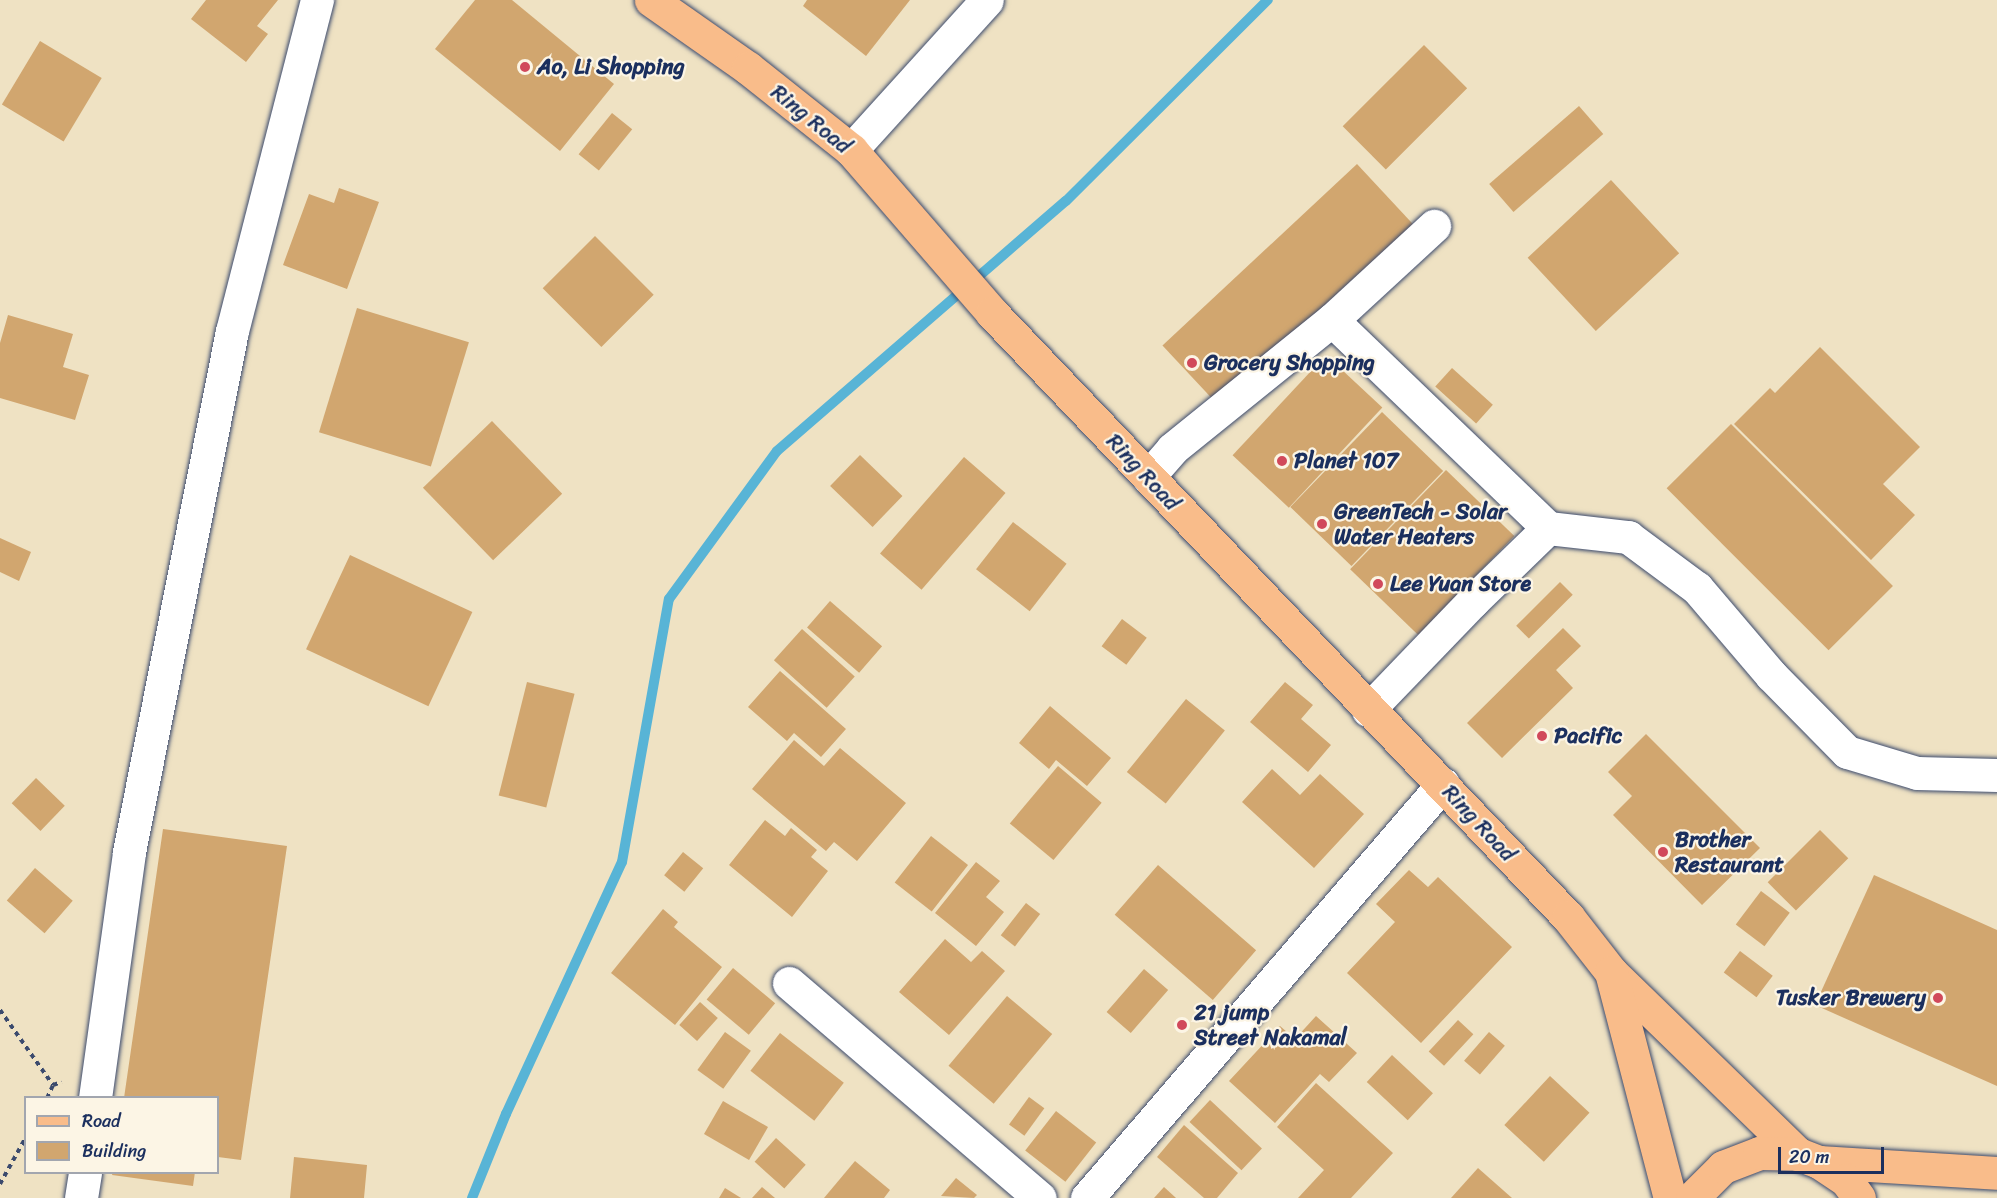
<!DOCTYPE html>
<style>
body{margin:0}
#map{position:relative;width:1997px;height:1198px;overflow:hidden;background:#efe2c3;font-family:Sriracha,sans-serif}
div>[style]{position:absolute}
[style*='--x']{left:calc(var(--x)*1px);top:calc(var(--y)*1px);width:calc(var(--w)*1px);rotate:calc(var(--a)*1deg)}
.stream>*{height:10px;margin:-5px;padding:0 5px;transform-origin:5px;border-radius:5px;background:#58b4d6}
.building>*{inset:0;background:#d1a66f;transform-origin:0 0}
.path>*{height:4px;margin-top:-2px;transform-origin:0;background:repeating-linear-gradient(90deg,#3b4a6d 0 4.5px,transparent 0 9px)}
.roads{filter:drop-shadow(0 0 2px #3b4a6d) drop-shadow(0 0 2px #3b4a6d)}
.minor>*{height:33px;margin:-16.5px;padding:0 16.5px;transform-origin:16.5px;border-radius:16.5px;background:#fff}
.major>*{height:33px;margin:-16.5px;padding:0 16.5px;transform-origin:16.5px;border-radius:16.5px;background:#f9bc8a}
.dots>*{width:16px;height:16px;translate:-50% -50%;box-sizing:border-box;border:3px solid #fcf5e5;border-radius:50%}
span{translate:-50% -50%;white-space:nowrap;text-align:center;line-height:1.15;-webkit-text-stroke:4.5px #fcf5e5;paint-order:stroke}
.poi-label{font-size:22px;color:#1b2f5e;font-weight:700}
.left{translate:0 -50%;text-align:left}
.right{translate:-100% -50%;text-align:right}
.street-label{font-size:22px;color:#1b2f5e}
.legend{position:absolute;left:24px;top:1096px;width:195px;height:78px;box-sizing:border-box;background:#fcf5e5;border:2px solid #a2a6af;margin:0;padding:8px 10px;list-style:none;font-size:18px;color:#1b2f5e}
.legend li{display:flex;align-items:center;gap:12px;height:30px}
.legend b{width:30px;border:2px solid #a2a6af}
.scale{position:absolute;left:1778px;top:1147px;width:106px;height:27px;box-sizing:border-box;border:3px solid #1b2f5e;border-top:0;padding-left:8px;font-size:18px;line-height:21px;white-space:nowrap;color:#1b2f5e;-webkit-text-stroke:4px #fcf5e5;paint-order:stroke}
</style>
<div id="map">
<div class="stream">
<div style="--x:472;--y:1198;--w:91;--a:-68"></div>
<div style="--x:506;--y:1114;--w:277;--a:-65.3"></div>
<div style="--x:622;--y:862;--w:267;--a:-79.9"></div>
<div style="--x:669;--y:599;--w:183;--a:-53.9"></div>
<div style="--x:777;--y:451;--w:382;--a:-40.9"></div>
<div style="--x:1066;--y:201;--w:285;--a:-44.9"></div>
</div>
<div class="building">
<div style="clip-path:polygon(206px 0,278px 0,257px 26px,268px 34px,246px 62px,191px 19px)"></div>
<div style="clip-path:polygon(475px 0,512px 0,614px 84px,560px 151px,435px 49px)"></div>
<div style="clip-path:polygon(807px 0,910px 0,866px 56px,803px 6px)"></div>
<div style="left:40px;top:41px;width:72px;height:74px;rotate:31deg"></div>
<div style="left:1424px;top:45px;width:61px;height:115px;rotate:45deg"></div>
<div style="left:1579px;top:106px;width:37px;height:119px;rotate:49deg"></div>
<div style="left:612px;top:113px;width:26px;height:53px;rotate:39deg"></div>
<div style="left:1357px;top:164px;width:86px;height:266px;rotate:47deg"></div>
<div style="left:1611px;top:180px;width:100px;height:114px;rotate:47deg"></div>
<div style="clip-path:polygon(339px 188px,379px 202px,347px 289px,283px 265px,309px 194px,334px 203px)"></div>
<div style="left:595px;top:236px;width:83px;height:74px;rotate:45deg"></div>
<div style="left:357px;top:308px;width:117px;height:130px;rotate:17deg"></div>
<div style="clip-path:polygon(8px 315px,73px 334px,63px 367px,89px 375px,75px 420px,0 398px,0 343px)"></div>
<div style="clip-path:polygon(1820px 347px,1920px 447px,1883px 484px,1915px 515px,1871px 560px,1734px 424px,1770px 388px,1775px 393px)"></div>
<div style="left:1326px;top:355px;width:77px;height:137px;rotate:43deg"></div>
<div style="left:1452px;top:368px;width:55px;height:25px;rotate:42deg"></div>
<div style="left:1382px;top:412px;width:85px;height:132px;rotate:44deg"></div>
<div style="left:492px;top:421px;width:101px;height:96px;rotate:46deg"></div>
<div style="left:1731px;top:424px;width:229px;height:91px;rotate:45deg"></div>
<div style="left:860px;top:455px;width:59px;height:43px;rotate:44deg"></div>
<div style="left:964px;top:457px;width:55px;height:128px;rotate:41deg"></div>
<div style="left:1446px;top:470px;width:95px;height:138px;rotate:44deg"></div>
<div style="left:1013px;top:522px;width:68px;height:60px;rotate:38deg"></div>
<div style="clip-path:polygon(0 538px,31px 552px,19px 581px,0 572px)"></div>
<div style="left:350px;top:555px;width:135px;height:104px;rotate:25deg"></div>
<div style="left:1560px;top:582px;width:18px;height:62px;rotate:45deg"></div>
<div style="left:830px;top:601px;width:69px;height:35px;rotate:41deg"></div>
<div style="left:1122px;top:619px;width:31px;height:34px;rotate:37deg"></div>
<div style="clip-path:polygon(1563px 628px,1581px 646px,1556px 670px,1573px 688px,1502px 758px,1467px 723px)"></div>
<div style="left:802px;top:629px;width:71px;height:42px;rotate:42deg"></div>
<div style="clip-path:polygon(780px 671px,846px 729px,821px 757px,794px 733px,787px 741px,748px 707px)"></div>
<div style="left:527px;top:682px;width:49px;height:117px;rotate:14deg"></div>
<div style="clip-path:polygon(1285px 682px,1313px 705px,1301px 719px,1331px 745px,1308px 772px,1250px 722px)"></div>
<div style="left:1186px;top:699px;width:50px;height:94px;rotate:39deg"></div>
<div style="clip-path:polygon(1050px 706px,1111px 758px,1087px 786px,1056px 760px,1049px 769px,1019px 743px)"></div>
<div style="clip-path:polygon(1646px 734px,1760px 848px,1702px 905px,1613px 815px,1632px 796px,1608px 772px)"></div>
<div style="clip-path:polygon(794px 740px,824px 766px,840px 748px,906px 803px,857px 861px,834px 842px,826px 851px,752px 789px)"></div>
<div style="left:1058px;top:766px;width:57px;height:75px;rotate:40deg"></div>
<div style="clip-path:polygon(1272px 769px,1300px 795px,1320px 774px,1364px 814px,1314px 868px,1242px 802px)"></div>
<div style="left:36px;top:778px;width:40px;height:35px;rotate:44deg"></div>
<div style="clip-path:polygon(765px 820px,785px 836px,791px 828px,817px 850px,811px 857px,828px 871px,792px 917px,729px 865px)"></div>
<div style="clip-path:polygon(163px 829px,287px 846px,241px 1160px,218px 1157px,218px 1098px,124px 1098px)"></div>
<div style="left:1820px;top:830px;width:40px;height:74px;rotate:45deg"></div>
<div style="left:931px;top:836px;width:47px;height:59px;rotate:38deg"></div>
<div style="left:683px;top:852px;width:26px;height:30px;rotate:39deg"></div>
<div style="clip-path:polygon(976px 862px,1000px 881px,986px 897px,1004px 912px,976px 946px,935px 913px)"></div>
<div style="left:1158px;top:865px;width:130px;height:66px;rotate:41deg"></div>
<div style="left:35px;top:868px;width:50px;height:43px;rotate:41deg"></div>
<div style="clip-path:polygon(1409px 870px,1428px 887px,1438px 877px,1512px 947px,1421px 1043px,1347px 973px,1395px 922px,1376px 904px)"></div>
<div style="clip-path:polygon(1874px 875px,1997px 930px,1997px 1086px,1815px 1005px)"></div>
<div style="left:1761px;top:891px;width:36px;height:42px;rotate:37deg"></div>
<div style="left:1026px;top:903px;width:18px;height:41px;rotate:38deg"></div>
<div style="clip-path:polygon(663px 909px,678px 922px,674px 927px,722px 967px,675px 1025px,611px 973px)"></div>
<div style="clip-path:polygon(945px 939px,971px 962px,982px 951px,1005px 971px,949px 1035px,899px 992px)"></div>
<div style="left:1740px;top:951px;width:41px;height:27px;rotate:37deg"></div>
<div style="left:733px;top:968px;width:55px;height:41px;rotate:40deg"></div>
<div style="left:1144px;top:969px;width:32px;height:57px;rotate:41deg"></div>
<div style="left:1007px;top:996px;width:59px;height:91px;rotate:40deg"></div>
<div style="left:700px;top:1002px;width:24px;height:31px;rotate:42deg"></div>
<div style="clip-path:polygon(1316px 1016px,1357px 1053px,1329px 1082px,1320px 1074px,1275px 1123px,1229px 1081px,1280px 1026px,1295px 1039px)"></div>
<div style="left:1458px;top:1020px;width:21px;height:43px;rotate:43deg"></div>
<div style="left:725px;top:1032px;width:32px;height:47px;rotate:36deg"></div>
<div style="left:1489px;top:1032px;width:21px;height:38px;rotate:41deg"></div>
<div style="left:780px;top:1033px;width:81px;height:48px;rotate:38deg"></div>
<div style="left:1392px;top:1055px;width:56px;height:37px;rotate:43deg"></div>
<div style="left:1550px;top:1076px;width:54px;height:67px;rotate:43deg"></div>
<div style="clip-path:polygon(1316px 1083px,1393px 1153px,1351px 1198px,1298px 1198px,1324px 1170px,1277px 1127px)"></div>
<div style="left:1029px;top:1097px;width:19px;height:34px;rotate:36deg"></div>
<div style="left:1210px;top:1100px;width:71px;height:30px;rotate:43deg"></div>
<div style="left:723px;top:1101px;width:52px;height:38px;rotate:30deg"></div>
<div style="left:1056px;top:1111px;width:51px;height:50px;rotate:38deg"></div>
<div style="clip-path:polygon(1184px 1125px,1238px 1173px,1217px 1198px,1204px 1198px,1157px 1157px)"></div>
<div style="left:776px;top:1138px;width:40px;height:32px;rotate:42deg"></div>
<div style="clip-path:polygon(294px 1157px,367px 1165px,364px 1198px,290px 1198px)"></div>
<div style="clip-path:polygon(855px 1161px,890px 1190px,884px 1198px,824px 1198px)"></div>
<div style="clip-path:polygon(1478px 1168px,1512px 1198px,1451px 1198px)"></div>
<div style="clip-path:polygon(113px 1172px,195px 1172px,193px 1186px,112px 1175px)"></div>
<div style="clip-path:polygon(956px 1178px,977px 1195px,974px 1198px,941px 1196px)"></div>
<div style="clip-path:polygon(762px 1187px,775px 1198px,752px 1198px)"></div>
<div style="clip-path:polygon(1164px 1187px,1176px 1198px,1154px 1198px)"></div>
<div style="clip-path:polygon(725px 1188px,741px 1198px,719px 1198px)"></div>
</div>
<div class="path">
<div style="--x:0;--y:1010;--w:92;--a:54.8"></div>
<div style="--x:47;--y:1098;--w:14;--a:-65"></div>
<div style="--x:53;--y:1085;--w:9;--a:-18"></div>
<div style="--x:0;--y:1184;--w:54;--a:-61"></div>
</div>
<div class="roads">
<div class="minor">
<div style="--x:851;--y:150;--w:202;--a:-47.8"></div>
<div style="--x:1332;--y:320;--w:300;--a:43.9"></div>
<div style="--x:1548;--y:528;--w:81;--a:6.4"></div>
<div style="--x:1628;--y:537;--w:86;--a:36.5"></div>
<div style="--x:1697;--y:588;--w:114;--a:49.6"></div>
<div style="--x:1771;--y:675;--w:108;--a:45.4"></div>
<div style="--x:1847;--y:752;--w:73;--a:16.7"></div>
<div style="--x:1917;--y:773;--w:80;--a:1.4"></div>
<div style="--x:1148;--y:477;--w:37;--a:-49"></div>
<div style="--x:1172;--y:449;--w:206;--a:-38.9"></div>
<div style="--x:1332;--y:320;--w:139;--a:-42.7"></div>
<div style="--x:1368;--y:710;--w:151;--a:-46.1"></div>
<div style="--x:1473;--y:601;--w:105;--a:-44.2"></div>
<div style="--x:789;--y:983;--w:330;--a:40.6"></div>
<div style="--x:95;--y:1098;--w:248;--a:-82.1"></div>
<div style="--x:129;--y:852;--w:531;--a:-78.82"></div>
<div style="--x:232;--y:331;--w:342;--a:-75.6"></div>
<div style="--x:81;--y:1198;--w:26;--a:-81"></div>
<div style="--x:1087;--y:1198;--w:546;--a:-49.31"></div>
</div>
<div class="major">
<div style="--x:651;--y:0;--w:118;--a:35"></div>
<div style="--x:748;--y:68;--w:132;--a:38.5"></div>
<div style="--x:851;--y:150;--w:216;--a:49.1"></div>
<div style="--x:992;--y:313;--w:835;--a:46.36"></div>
<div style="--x:1568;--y:917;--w:70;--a:52"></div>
<div style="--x:1611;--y:972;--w:261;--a:44.2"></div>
<div style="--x:1611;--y:972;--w:234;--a:75.4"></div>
<div style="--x:1819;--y:1162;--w:178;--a:3.5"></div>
<div style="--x:1692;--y:1198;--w:44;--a:-45"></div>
<div style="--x:1723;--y:1167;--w:39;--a:-21"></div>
<div style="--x:1759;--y:1153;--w:39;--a:1"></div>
<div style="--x:1798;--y:1154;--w:22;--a:21"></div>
<div style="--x:1819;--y:1162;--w:32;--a:34"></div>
<div style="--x:1846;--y:1180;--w:22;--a:54"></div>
</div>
</div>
<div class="dots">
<div style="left:525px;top:67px;background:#d1495b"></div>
<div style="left:1192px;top:363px;background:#d1495b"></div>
<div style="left:1282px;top:461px;background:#d1495b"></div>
<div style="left:1322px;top:524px;background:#d1495b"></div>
<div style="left:1378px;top:584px;background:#d1495b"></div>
<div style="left:1542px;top:736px;background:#d1495b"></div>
<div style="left:1663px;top:852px;background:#d1495b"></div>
<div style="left:1938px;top:998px;background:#d1495b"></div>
<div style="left:1182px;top:1025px;background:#d1495b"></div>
</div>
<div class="poi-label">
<span class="left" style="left:537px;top:67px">Ao, Li Shopping</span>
<span class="left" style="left:1204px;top:363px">Grocery Shopping</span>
<span class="left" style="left:1294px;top:461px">Planet 107</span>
<span class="left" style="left:1334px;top:524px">GreenTech - Solar<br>Water Heaters</span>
<span class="left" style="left:1390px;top:584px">Lee Yuan Store</span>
<span class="left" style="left:1554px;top:736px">Pacific</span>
<span class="left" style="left:1675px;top:852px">Brother<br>Restaurant</span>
<span class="right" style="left:1926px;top:998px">Tusker Brewery</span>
<span class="left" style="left:1194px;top:1025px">21 jump<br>Street Nakamal</span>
</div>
<div class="street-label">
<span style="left:811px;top:119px;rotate:39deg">Ring Road</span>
<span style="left:1143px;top:472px;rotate:47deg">Ring Road</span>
<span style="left:1479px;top:823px;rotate:47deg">Ring Road</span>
</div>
<ul class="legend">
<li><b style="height:8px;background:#f9bc8a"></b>Road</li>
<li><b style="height:16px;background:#d1a66f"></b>Building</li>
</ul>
<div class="scale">20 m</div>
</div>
